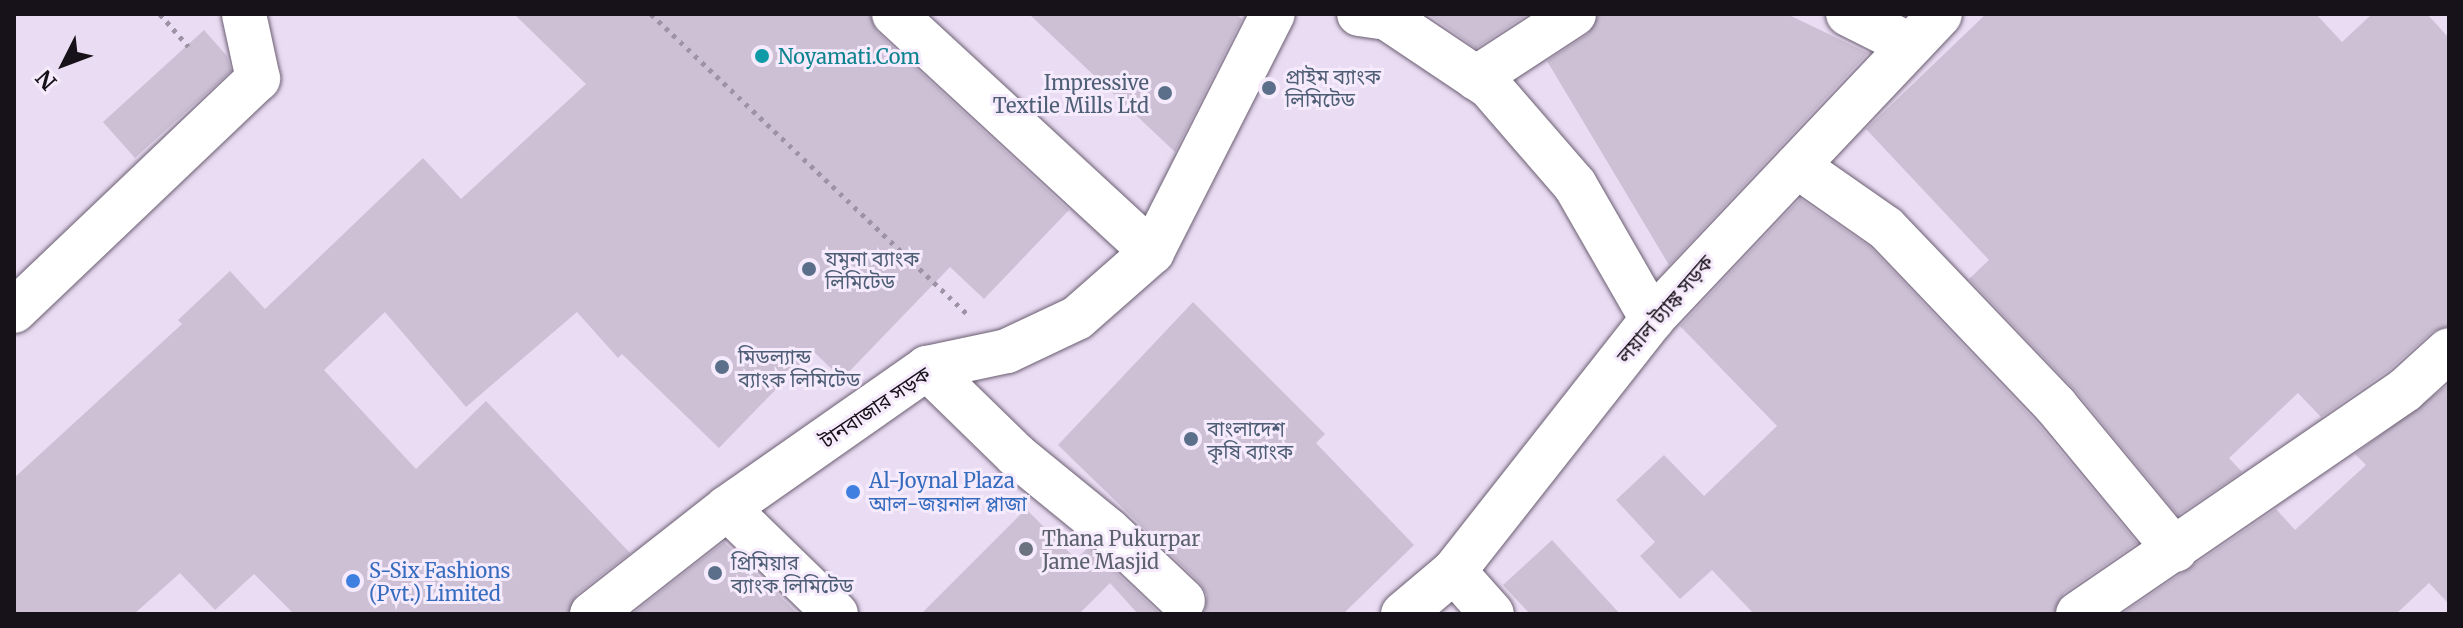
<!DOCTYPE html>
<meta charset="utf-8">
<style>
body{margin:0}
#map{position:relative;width:2463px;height:628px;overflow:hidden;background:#eadcf3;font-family:Merriweather,"Noto Sans Bengali",serif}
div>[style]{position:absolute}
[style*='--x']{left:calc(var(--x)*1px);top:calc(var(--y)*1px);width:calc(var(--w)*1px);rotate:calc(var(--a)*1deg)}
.building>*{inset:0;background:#cdc0d5}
.path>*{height:5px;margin-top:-2.5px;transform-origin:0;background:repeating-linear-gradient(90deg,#9e93a5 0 4px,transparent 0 10px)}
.roads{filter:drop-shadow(0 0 2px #6a5e71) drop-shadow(0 0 2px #6a5e71)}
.minor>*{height:44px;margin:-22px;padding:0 22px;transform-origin:22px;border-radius:22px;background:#fff}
.dots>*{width:22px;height:22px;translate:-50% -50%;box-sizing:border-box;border:4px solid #f6ebfd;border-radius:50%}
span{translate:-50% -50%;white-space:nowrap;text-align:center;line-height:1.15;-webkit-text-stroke:6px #f6ebfd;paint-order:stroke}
.culture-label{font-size:20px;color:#0d838f}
.left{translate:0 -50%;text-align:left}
.service-label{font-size:20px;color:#4e5e75}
.right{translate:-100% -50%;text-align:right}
.street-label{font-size:20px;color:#171219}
.shop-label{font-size:20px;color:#366cbe}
.worship-label{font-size:20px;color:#5b616d}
.frame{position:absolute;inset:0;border:16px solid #171219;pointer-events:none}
.north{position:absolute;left:24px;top:24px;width:80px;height:80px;-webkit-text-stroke:6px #f6ebfd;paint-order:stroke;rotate:228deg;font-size:22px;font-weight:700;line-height:32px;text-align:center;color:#171219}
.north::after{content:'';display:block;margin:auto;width:28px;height:36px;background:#171219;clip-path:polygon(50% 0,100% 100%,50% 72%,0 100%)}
</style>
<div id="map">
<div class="building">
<div style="clip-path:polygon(514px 14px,870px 14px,877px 32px,1069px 210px,984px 299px,950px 267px,842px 379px,813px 351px,719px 448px,622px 354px,618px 358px,577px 312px,466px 407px,385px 312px,324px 370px,416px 469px,486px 401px,630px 553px,577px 594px,568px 614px,294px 614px,254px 574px,215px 610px,180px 573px,134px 614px,14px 614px,14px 478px,182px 324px,178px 320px,230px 271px,265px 309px,423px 158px,461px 199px,586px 84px)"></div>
<div style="clip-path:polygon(1029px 14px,1236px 14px,1242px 19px,1175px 152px)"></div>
<div style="clip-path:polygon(1428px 14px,1528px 14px,1476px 48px)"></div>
<div style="clip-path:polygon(1599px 14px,1791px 16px,1868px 53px,1669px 265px,1547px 61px,1588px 34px)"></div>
<div style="clip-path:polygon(1986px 14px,2316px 14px,2342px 42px,2372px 14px,2427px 14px,2449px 38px,2449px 326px,2432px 332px,2389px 370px,2321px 417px,2298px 393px,2229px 458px,2242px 472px,2178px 515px,2075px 390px,1969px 279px,1989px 260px,1866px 129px)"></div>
<div style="clip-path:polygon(204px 30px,227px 56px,231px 71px,135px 158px,103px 122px)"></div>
<div style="clip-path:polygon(1800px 199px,1870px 247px,2037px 423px,2137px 543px,2064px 593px,2053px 614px,1754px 614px,1712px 570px,1680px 599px,1640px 556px,1655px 542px,1616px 500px,1664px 455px,1704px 496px,1777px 426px,1680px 326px)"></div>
<div style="clip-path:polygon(1193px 302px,1325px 434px,1316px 443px,1414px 545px,1343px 614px,1204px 614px,1207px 595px,1200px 583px,1058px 445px)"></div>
<div style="clip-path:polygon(2449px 384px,2449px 604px,2429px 583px,2396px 614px,2122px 614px,2276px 509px,2295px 530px,2366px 465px,2355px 454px)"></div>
<div style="clip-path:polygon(1026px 509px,1076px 559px,1089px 547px,1160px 614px,1138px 614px,1110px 583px,1079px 614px,921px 614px)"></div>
<div style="clip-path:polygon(1552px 540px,1620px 614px,1530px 614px,1503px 585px)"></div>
<div style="clip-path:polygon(724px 542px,798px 614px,632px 614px)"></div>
</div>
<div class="path">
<div style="--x:160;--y:14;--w:43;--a:48.8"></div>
<div style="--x:651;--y:14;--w:437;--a:43.5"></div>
</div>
<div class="roads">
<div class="minor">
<div style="--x:894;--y:14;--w:351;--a:42.7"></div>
<div style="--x:1359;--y:14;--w:28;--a:8"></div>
<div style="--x:1387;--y:18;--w:124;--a:33.8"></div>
<div style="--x:1490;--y:87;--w:130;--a:49.1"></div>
<div style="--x:1575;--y:185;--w:155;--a:60.1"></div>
<div style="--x:1848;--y:14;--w:69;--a:26.6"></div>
<div style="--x:1476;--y:78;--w:117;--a:-33.1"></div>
<div style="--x:1797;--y:166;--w:108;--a:34.9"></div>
<div style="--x:1886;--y:228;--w:246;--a:46.3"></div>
<div style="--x:2056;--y:406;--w:187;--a:50.4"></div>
<div style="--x:14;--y:311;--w:337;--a:-43.6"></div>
<div style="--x:258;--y:79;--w:66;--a:-102.2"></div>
<div style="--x:927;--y:368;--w:124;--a:44.3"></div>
<div style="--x:1016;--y:455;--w:119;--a:39.2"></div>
<div style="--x:1108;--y:530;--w:103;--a:43.4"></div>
<div style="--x:727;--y:508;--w:152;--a:44.2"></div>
<div style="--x:1454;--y:571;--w:57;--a:48.5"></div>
<div style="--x:592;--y:614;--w:172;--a:-38.1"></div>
<div style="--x:727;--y:508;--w:244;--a:-35"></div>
<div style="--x:927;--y:368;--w:82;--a:-12"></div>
<div style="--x:1007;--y:351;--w:77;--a:-25.2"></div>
<div style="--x:1077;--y:318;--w:100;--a:-41.3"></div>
<div style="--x:1152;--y:252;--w:267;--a:-63.1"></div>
<div style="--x:1403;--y:614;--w:67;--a:-40.1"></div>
<div style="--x:1454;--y:571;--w:320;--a:-51.8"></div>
<div style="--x:1652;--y:319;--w:419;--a:-46.6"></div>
<div style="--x:2078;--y:614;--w:396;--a:-34.4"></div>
<div style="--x:2405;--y:390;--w:59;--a:-42.3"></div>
</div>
</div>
<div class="dots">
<div style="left:762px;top:56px;background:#0f9aa8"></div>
<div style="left:1269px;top:88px;background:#5c6f8a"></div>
<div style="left:1165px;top:93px;background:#5c6f8a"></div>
<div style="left:809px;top:269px;background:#5c6f8a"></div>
<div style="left:722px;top:367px;background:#5c6f8a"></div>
<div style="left:1191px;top:439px;background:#5c6f8a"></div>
<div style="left:853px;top:492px;background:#3f7fe0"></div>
<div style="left:1026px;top:549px;background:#6b7280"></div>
<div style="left:715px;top:573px;background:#5c6f8a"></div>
<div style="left:353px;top:581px;background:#3f7fe0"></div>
</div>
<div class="culture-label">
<span class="left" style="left:778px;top:56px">Noyamati.Com</span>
</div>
<div class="service-label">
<span class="left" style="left:1285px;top:88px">প্রাইম ব্যাংক<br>লিমিটেড</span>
<span class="right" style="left:1149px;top:94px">Impressive<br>Textile Mills Ltd</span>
<span class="left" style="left:825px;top:270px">যমুনা ব্যাংক<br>লিমিটেড</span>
<span class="left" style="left:738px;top:368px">মিডল্যান্ড<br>ব্যাংক লিমিটেড</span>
<span class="left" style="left:1207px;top:440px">বাংলাদেশ<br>কৃষি ব্যাংক</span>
<span class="left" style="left:731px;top:574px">প্রিমিয়ার<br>ব্যাংক লিমিটেড</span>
</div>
<div class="street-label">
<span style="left:1665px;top:309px;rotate:-49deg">লয়াল ট্যাঙ্ক সড়ক</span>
<span style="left:875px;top:407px;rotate:-34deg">টানবাজার সড়ক</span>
</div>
<div class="shop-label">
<span class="left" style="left:869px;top:492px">Al-Joynal Plaza<br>আল-জয়নাল প্লাজা</span>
<span class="left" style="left:369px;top:582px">S-Six Fashions<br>(Pvt.) Limited</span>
</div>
<div class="worship-label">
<span class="left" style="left:1042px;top:550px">Thana Pukurpar<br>Jame Masjid</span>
</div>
<div class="frame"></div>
<div class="north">N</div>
</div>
